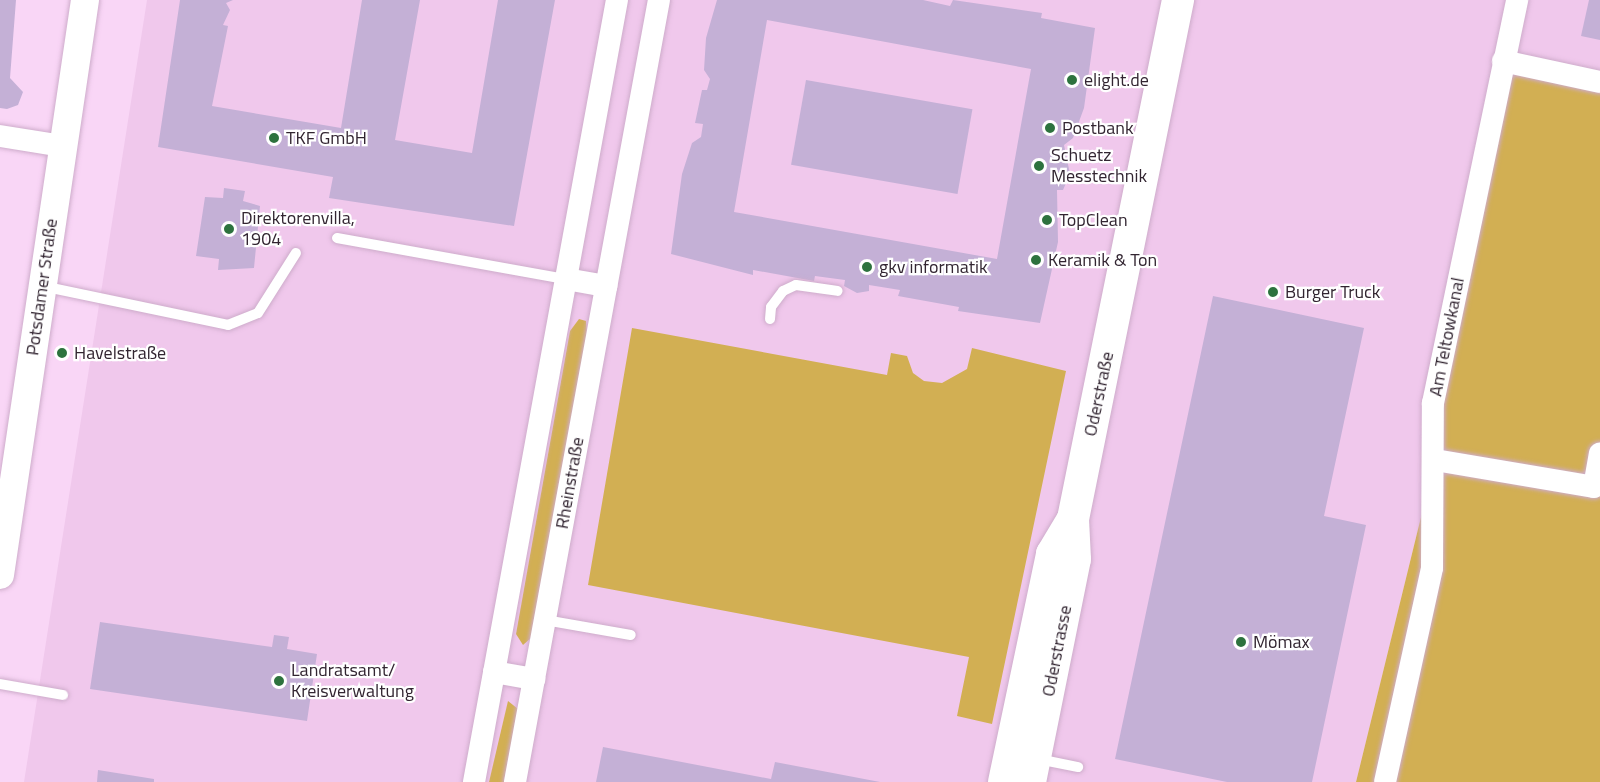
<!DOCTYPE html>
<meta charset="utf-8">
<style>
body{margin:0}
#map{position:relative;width:1600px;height:782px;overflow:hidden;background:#f9d6f6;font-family:"Titillium Web",sans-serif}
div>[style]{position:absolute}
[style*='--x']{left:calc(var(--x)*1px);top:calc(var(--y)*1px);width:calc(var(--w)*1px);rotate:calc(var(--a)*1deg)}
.built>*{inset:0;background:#f0c8ec}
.green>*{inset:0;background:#d2af53}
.building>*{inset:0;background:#c4b0d6;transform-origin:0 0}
.roads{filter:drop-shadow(0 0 2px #ceaccb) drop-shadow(0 0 2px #ceaccb)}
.service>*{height:10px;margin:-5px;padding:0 5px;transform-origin:5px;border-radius:5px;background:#fff}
.minor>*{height:22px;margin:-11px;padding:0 11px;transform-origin:11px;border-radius:11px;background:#fff}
.tertiary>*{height:28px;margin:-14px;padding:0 14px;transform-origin:14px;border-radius:14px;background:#fff}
.secondary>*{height:32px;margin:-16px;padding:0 16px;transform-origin:16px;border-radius:16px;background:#fff}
.dots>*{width:16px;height:16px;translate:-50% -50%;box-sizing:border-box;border:3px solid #fff;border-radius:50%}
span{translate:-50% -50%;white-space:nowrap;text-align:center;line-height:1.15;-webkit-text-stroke:4.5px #fff;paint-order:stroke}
.poi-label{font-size:18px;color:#322531}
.left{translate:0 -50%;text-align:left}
.street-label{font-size:18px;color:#322531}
</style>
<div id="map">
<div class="built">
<div style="clip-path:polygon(147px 0,1600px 0,1600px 82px,1435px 460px,1356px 782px,24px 782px)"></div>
</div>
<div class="green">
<div style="clip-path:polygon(1503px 61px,1600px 82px,1600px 782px,1356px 782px,1435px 460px,1433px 403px)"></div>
<div style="clip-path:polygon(579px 319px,586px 321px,587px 335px,531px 638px,523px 645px,516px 634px,570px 331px)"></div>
<div style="clip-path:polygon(632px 328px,887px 375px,891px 353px,907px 356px,913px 373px,924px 381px,942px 383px,967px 369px,972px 348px,1066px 371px,992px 724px,957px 716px,969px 657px,588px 585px)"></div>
<div style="clip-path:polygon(508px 701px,518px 709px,504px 782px,489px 782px)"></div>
</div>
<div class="building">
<div style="clip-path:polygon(0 0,16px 0,10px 78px,23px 92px,18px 105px,7px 109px,0 108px)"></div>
<div style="clip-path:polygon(180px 0,233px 0,226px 3px,230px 10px,223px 25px,228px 26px,212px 106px,341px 128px,362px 0,420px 0,395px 140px,472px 153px,498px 0,555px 0,514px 226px,329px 198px,333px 177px,158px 147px)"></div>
<div style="clip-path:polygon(evenodd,717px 0,923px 0,950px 6px,953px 0,1042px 13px,1041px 18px,1095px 28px,1084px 108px,1073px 138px,1064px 145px,1070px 174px,1063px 190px,1057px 190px,1058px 242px,1040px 323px,958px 311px,959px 307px,898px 296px,900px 290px,869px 285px,869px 291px,857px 293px,844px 286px,845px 280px,815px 276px,814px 281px,753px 270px,753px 275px,671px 254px,682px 174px,692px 143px,701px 137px,703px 124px,695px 123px,702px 90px,707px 90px,710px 79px,704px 70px,706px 38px,717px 0,767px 20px,1031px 69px,997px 259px,734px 212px,767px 20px)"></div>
<div style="clip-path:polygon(1589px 0,1600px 0,1600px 40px,1581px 36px)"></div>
<div style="left:806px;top:80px;width:169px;height:86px;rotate:10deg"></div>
<div style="clip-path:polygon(224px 188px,245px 191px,243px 201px,260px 206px,254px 268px,218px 270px,219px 259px,196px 256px,205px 197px,223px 198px)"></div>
<div style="clip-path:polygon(1213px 296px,1364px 328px,1324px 516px,1366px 525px,1312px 782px,1227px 782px,1115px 759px)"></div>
<div style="clip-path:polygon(100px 622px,272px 647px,274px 635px,289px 637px,287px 649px,317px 654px,307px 721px,90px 689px)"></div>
<div style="clip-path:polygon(603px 747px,771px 779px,775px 762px,880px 782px,596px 782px)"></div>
<div style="clip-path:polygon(98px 770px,154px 779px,154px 782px,97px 782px)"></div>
</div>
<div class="roads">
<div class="service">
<div style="--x:337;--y:238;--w:233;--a:10.2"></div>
<div style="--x:42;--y:286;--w:190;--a:11.8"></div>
<div style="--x:228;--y:325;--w:32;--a:-22"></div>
<div style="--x:258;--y:313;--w:71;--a:-57.7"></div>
<div style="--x:770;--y:319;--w:12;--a:-85"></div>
<div style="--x:771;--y:307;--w:20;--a:-53"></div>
<div style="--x:783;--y:291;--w:14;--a:-25"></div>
<div style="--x:796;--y:285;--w:42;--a:8.1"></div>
<div style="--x:545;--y:620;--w:87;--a:9.9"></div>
<div style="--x:0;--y:684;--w:64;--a:9.9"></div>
<div style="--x:1038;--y:759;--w:41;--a:11.3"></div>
</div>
<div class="minor">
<div style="--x:1503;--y:61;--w:99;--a:12.2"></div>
<div style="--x:0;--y:136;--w:64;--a:9"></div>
<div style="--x:566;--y:279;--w:41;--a:9.9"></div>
<div style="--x:1435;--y:460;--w:161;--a:9.6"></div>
<div style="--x:1594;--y:487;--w:34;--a:-80"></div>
<div style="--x:494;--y:672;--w:41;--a:9.9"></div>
<div style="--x:474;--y:782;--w:795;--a:-79.64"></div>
<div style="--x:515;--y:782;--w:795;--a:-79.57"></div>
<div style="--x:1385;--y:782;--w:219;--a:-77.6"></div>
<div style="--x:1432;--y:568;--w:165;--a:-89.7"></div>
<div style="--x:1433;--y:403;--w:412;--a:-78.2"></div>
</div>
<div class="tertiary">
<div style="--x:0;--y:575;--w:581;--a:-81.59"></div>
</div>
<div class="secondary">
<div style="--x:1004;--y:782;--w:233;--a:-78.1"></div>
<div style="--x:1052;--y:554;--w:41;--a:-59"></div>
<div style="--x:1073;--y:519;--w:530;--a:-78.56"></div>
<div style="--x:1030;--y:782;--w:227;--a:-78.6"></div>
<div style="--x:1075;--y:559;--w:40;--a:-92.9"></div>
</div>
</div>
<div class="dots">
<div style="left:1072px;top:80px;background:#2d723e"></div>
<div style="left:1050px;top:128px;background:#2d723e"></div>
<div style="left:274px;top:138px;background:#2d723e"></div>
<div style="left:1039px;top:166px;background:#2d723e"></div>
<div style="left:1047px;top:220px;background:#2d723e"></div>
<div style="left:229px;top:229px;background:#2d723e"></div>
<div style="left:1036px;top:260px;background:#2d723e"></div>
<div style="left:867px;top:267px;background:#2d723e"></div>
<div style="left:1273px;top:292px;background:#2d723e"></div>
<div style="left:62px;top:353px;background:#2d723e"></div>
<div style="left:1241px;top:642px;background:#2d723e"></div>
<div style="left:279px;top:681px;background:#2d723e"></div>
</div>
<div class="poi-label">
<span class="left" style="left:1084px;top:80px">elight.de</span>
<span class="left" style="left:1062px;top:128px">Postbank</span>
<span class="left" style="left:286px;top:138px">TKF GmbH</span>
<span class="left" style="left:1051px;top:166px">Schuetz<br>Messtechnik</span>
<span class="left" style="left:241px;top:229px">Direktorenvilla,<br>1904</span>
<span class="left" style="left:1059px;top:220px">TopClean</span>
<span class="left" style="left:1048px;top:260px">Keramik &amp; Ton</span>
<span class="left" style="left:879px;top:267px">gkv informatik</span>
<span class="left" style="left:1285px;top:292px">Burger Truck</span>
<span class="left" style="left:74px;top:353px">Havelstraße</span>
<span class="left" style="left:1253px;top:642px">Mömax</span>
<span class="left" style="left:291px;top:681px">Landratsamt/<br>Kreisverwaltung</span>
</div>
<div class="street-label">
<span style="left:42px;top:287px;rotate:-82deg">Potsdamer Straße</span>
<span style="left:1447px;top:337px;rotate:-79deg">Am Teltowkanal</span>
<span style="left:1099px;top:394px;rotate:-78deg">Oderstraße</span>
<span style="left:570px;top:483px;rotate:-80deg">Rheinstraße</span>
<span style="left:1057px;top:651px;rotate:-79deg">Oderstrasse</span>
</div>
</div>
